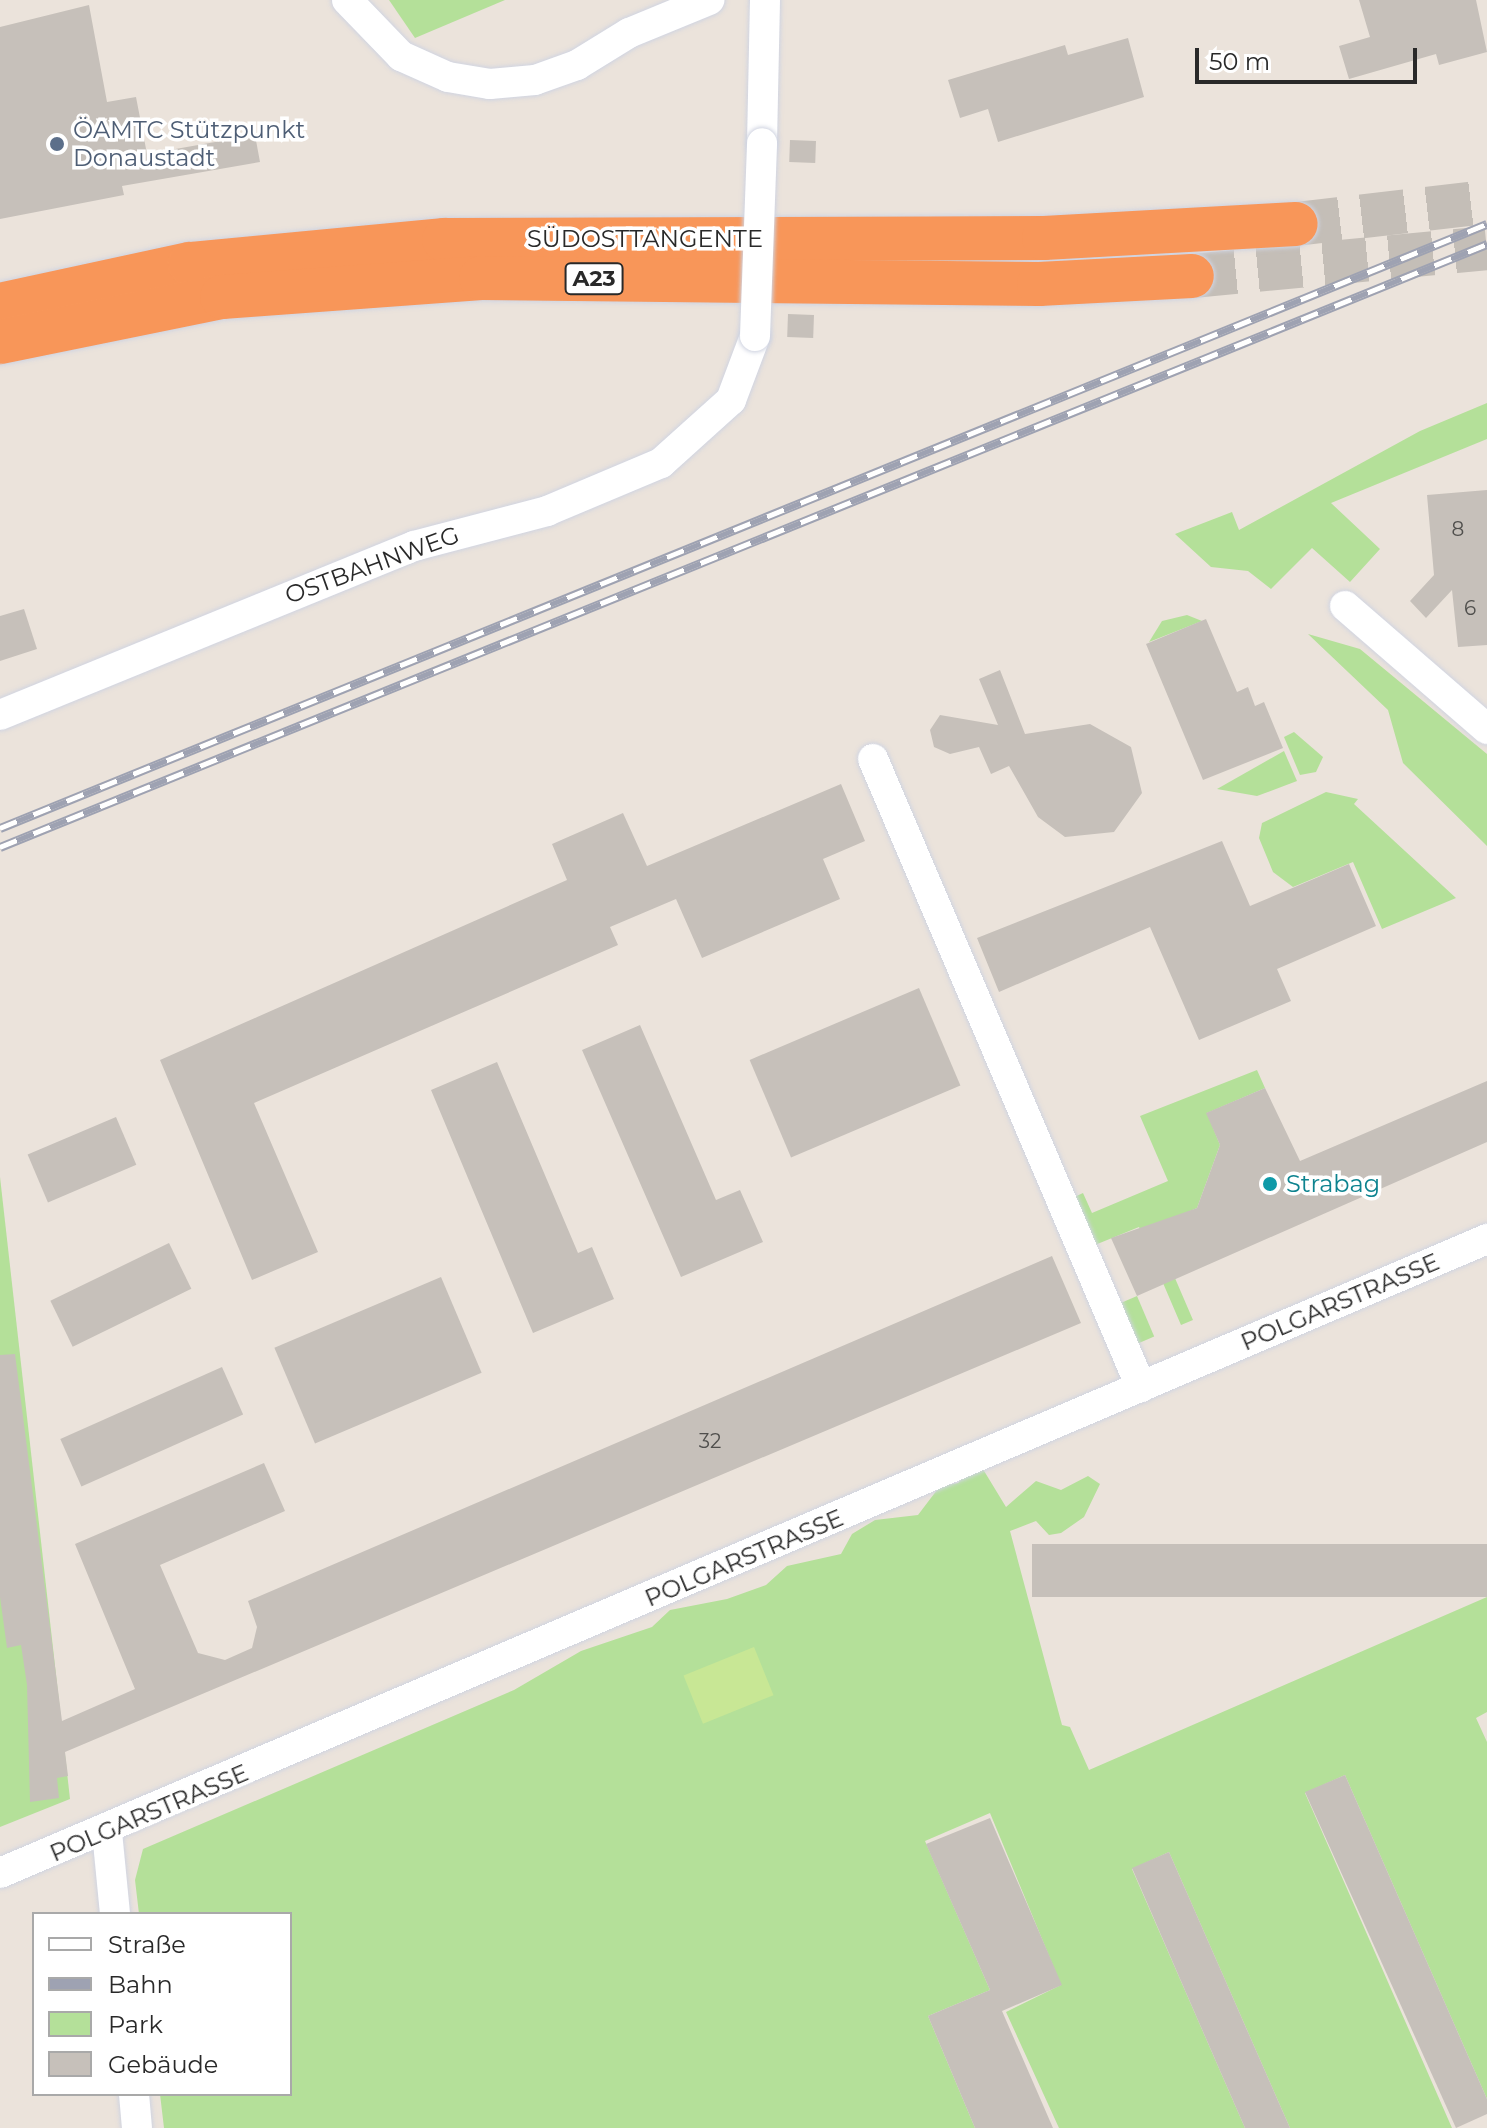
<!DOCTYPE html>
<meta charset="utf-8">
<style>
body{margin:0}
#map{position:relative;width:1487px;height:2128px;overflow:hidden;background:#ebe3db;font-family:Montserrat,sans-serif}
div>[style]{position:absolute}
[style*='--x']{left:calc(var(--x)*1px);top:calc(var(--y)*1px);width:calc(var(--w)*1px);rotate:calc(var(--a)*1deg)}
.green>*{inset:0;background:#b4e099;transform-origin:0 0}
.pitch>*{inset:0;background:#c8e795;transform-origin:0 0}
.building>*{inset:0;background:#c6c0ba;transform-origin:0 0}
.highway-tunnel>*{height:44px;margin-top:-22px;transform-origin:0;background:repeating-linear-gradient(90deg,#c4beb7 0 44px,transparent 0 66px)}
.roads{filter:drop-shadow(0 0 2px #d0d4e1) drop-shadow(0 0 2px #d0d4e1)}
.street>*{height:30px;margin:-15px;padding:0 15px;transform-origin:15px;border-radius:15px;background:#fff}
.highway>*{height:44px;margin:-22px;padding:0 22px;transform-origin:22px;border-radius:22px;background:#f89659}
.rail>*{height:9px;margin-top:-4.5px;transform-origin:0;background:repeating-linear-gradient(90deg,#fff 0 18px,#9ea2b2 0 36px);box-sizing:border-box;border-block:2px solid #9ea2b2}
.bridges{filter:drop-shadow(0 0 2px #d0d4e1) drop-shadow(0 0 2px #d0d4e1)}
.street-bridge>*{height:30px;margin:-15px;padding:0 15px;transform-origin:15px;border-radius:15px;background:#fff}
.dots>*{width:22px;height:22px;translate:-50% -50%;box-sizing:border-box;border:4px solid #fff;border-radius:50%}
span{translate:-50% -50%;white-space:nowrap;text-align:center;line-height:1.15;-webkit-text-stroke:7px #fff;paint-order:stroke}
.number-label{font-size:20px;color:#504f4d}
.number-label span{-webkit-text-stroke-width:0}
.shield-label span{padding:2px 6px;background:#fff;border:2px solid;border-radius:6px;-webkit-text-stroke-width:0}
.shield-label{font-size:22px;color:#292929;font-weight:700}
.service-label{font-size:24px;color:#4e5e75}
.left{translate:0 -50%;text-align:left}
.street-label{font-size:24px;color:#292929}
.culture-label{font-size:24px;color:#0d838f}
.legend{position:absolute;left:32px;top:1912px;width:260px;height:184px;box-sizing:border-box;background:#fff;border:2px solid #a9a9a9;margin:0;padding:10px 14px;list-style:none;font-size:24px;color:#292929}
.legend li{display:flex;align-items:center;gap:16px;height:40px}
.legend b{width:40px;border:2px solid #a9a9a9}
.scale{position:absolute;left:1195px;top:48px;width:222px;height:36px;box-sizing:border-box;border:4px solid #292929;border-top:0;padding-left:10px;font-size:24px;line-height:28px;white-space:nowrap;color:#292929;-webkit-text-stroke:6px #fff;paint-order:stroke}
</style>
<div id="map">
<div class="green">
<div style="clip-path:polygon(389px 0,505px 0,415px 38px)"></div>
<div style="clip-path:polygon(1487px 403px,1487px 439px,1331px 503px,1380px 549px,1350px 582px,1312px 548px,1271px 589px,1248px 571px,1211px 567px,1175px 534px,1232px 512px,1239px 530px,1420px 431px)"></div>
<div style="clip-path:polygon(1187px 615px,1202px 621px,1149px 642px,1162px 621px)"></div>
<div style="clip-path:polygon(1308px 634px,1360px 649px,1487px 754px,1487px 846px,1403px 763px,1388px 710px)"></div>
<div style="clip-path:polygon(1294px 732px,1323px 757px,1316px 772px,1300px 775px,1284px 737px)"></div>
<div style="clip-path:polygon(1284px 751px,1297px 781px,1257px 796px,1217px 789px)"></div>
<div style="clip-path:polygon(1326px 792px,1358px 799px,1354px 804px,1456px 898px,1382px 929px,1353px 862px,1293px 887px,1273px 872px,1259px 838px,1262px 823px)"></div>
<div style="clip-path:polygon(1257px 1070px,1265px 1088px,1207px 1113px,1220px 1145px,1197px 1208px,1153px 1227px,1193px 1320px,1181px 1325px,1139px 1227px,1090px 1247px,1070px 1199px,1083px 1193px,1092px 1213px,1168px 1181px,1140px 1116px)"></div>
<div style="clip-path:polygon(0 1177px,70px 1799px,0 1827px)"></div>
<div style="left:1137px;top:1296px;width:44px;height:24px;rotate:67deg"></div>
<div style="clip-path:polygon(978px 1461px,1006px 1507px,1036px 1481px,1061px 1490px,1088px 1476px,1100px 1484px,1084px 1517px,1061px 1533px,1049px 1535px,1036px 1521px,1010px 1531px,1062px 1725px,1070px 1727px,1089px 1770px,1487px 1597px,1487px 1712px,1476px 1718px,1487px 1742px,1487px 2099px,1345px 1775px,1305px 1793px,1452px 2128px,1290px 2128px,1169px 1852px,1132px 1869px,1245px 2128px,1059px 2128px,1006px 2012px,1061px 1985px,990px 1813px,925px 1841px,990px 1990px,928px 2016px,975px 2128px,164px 2128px,160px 2094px,290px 2094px,290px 1914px,139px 1914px,135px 1880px,143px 1849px,514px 1690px,581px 1651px,652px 1627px,670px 1610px,727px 1599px,766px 1585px,787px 1566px,841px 1554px,852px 1534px,875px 1520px,918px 1515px,940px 1486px,958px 1483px)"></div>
</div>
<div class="pitch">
<div style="left:754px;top:1647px;width:52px;height:76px;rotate:68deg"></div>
</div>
<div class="building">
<div style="clip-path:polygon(1359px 0,1476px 0,1487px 52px,1439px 65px,1436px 54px,1349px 79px,1339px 46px,1370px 37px)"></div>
<div style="clip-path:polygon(89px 5px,107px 102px,136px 97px,147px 154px,255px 135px,260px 162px,122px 186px,124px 195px,0 219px,0 27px)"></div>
<div style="clip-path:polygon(1128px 38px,1144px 97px,998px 142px,988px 109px,960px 118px,948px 80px,1065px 45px,1068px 55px)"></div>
<div style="left:790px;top:140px;width:26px;height:22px;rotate:2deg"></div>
<div style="left:788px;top:314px;width:26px;height:23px;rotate:2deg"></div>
<div style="clip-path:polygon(1487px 490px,1487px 645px,1458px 647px,1452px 590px,1426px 618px,1410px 601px,1434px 575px,1427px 495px)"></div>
<div style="clip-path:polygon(24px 609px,37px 649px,0 661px,0 616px)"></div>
<div style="clip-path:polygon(1206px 619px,1237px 692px,1248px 687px,1255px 706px,1264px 702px,1283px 748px,1203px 780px,1146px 644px)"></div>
<div style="clip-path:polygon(1000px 670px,1025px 734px,1090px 724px,1131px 747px,1142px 793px,1114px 832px,1065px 837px,1038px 817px,1009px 766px,991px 774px,979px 747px,950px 754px,934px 747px,930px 730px,940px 715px,998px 725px,979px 679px)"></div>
<div style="clip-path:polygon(841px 784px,865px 841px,823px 859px,840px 899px,702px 958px,676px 899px,610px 927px,618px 945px,254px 1103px,318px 1252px,252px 1280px,160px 1060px,567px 880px,552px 844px,623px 813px,647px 866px)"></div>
<div style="clip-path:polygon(1222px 841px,1250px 906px,1349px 864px,1376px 926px,1277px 969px,1291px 1001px,1199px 1040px,1150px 927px,999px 992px,977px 938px)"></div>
<div style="left:919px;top:988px;width:106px;height:184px;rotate:67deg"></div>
<div style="clip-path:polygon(640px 1025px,716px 1200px,740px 1190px,763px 1242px,681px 1277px,582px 1050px)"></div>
<div style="clip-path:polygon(497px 1062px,578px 1253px,592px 1247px,614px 1299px,533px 1333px,431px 1090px)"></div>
<div style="clip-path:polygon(1487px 1081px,1487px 1142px,1137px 1296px,1111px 1238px,1197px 1208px,1220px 1145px,1206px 1113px,1265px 1088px,1300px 1161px)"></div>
<div style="left:116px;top:1117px;width:52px;height:96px;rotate:67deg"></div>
<div style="left:169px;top:1243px;width:51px;height:132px;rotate:64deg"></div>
<div style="clip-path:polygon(1052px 1256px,1081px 1323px,65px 1752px,68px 1776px,57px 1778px,59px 1798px,30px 1802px,27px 1685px,21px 1645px,7px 1648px,0 1597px,0 1355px,15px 1354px,62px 1721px,135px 1689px,75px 1544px,264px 1463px,285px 1511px,160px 1565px,198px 1653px,225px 1660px,252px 1648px,257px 1627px,248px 1601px)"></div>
<div style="left:441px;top:1277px;width:104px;height:181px;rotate:67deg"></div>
<div style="left:222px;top:1367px;width:52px;height:177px;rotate:66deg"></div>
<div style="left:1487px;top:1544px;width:53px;height:455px;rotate:90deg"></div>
<div style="clip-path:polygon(1345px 1775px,1487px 2099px,1487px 2114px,1456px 2128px,1305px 1792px)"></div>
<div style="clip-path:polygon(990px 1818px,1062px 1985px,1002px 2011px,1053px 2128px,975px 2128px,928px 2016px,990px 1990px,926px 1844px)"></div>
<div style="clip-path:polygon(1169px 1852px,1290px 2128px,1245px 2128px,1187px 1995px,1132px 1868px)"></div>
</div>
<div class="highway-tunnel">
<div style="--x:1296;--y:224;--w:192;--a:-6.6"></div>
<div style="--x:1192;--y:276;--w:296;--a:-5.4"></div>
</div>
<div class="roads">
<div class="street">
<div style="--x:347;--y:0;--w:78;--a:46"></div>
<div style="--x:401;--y:56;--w:51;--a:24.1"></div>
<div style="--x:448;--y:77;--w:43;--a:9.5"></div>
<div style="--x:490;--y:84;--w:45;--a:-5.1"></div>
<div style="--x:535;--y:80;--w:45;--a:-19.7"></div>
<div style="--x:577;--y:65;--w:61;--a:-31.6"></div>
<div style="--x:629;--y:33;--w:87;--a:-22.4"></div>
<div style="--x:762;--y:143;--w:143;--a:-88.8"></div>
<div style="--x:1345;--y:606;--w:188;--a:40.9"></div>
<div style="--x:0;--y:715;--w:447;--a:-22.2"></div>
<div style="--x:414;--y:546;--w:138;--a:-14.7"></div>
<div style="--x:547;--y:511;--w:124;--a:-22.8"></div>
<div style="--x:661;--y:463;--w:94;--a:-42"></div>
<div style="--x:731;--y:400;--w:68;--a:-69.4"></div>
<div style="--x:873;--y:759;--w:683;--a:66.89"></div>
<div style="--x:107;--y:1832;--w:82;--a:84.4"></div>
<div style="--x:0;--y:1873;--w:1617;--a:-23.09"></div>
<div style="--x:134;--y:2094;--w:34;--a:85"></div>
</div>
<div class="highway">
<div style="--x:0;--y:305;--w:194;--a:-12.2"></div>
<div style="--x:190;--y:264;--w:255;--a:-5.4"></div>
<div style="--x:444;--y:240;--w:600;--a:-0.19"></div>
<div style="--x:1044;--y:238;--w:252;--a:-3.2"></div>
<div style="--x:0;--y:342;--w:227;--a:-11.5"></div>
<div style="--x:222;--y:297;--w:260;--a:-4.2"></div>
<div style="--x:481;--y:278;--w:558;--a:0.62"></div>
<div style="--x:1039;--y:284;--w:153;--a:-3"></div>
</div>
</div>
<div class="rail">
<div style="--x:0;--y:828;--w:1605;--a:-22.11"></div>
<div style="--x:0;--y:847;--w:1605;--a:-22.07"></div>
</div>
<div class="bridges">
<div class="street-bridge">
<div style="--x:755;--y:336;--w:193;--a:-87.9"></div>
</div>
</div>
<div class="dots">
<div style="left:57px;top:144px;background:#5c6f8a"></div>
<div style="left:1270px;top:1184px;background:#0f9aa8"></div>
</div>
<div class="number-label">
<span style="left:1458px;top:529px">8</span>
<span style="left:1470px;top:608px">6</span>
<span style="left:710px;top:1441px">32</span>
</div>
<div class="shield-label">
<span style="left:594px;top:279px">A23</span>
</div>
<div class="service-label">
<span class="left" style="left:73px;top:144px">ÖAMTC Stützpunkt<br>Donaustadt</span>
</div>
<div class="street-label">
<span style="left:645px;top:239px">SÜDOSTTANGENTE</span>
<span style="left:372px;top:565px;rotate:-20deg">OSTBAHNWEG</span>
<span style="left:1340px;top:1302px;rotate:-23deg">POLGARSTRASSE</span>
<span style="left:744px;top:1558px;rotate:-23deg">POLGARSTRASSE</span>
<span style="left:149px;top:1813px;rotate:-23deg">POLGARSTRASSE</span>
</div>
<div class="culture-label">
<span class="left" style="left:1286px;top:1184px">Strabag</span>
</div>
<ul class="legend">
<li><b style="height:10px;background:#fff"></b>Straße</li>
<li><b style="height:10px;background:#9ea2b2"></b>Bahn</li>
<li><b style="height:22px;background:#b4e099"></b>Park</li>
<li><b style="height:22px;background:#c6c0ba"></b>Gebäude</li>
</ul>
<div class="scale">50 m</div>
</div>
